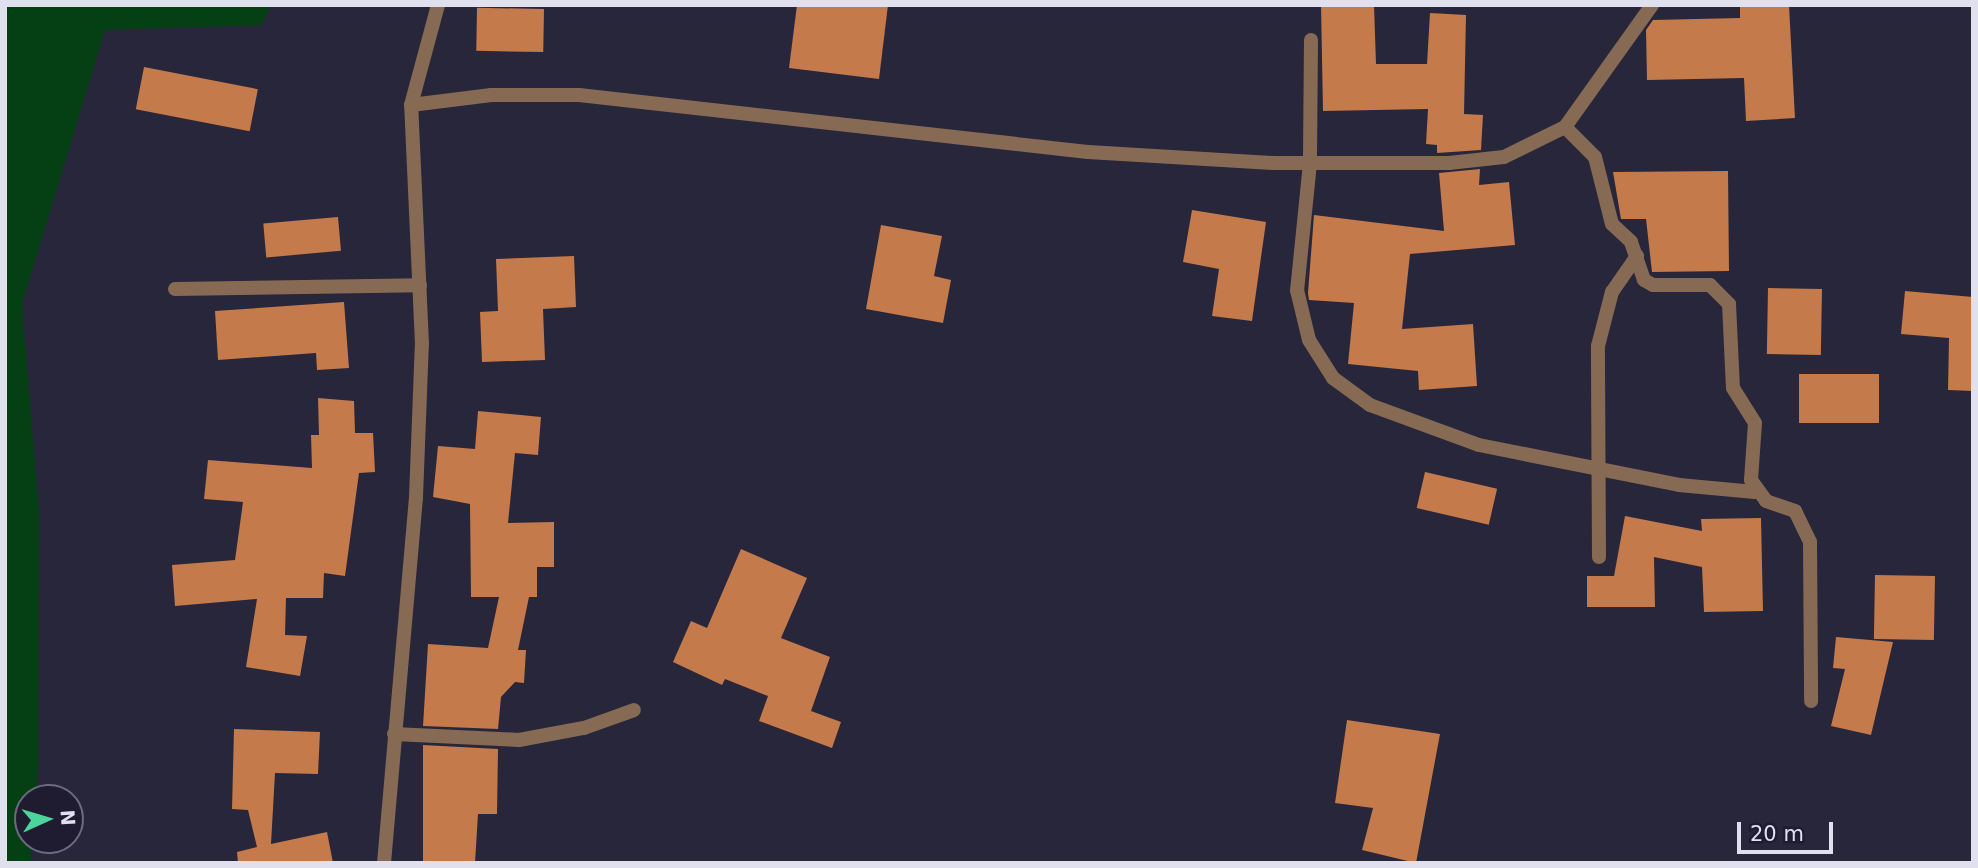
<!DOCTYPE html>
<style>
body{margin:0}
#map{position:relative;width:1978px;height:868px;overflow:hidden;background:#28263b;font-family:"DejaVu Sans",sans-serif}
div>[style]{position:absolute}
[style*='--x']{left:calc(var(--x)*1px);top:calc(var(--y)*1px);width:calc(var(--w)*1px);rotate:calc(var(--a)*1deg)}
.green>*{inset:0;background:#054015}
.building>*{inset:0;background:#c47a4a;transform-origin:0 0}
.minor>*{height:14px;margin:-7px;padding:0 7px;transform-origin:7px;border-radius:7px;background:#876a53}
span{translate:-50% -50%;white-space:nowrap;text-align:center;line-height:1.15;-webkit-text-stroke:7px #1f1c31;paint-order:stroke}
.frame{position:absolute;inset:0;border:7px solid #e1e0ef;pointer-events:none}
.north{position:absolute;left:14px;top:784px;width:70px;height:70px;box-sizing:border-box;background:#1f1c31;border:2px solid #6d6a7d;border-radius:50%;rotate:86deg;font-size:19px;font-weight:700;line-height:28px;text-align:center;color:#e1e0ef}
.north::after{content:'';display:block;margin:auto;width:24px;height:32px;background:#4bd49b;clip-path:polygon(50% 0,100% 100%,50% 72%,0 100%)}
.scale{position:absolute;left:1737px;top:822px;width:96px;height:32px;box-sizing:border-box;border:4px solid #e1e0ef;border-top:0;padding-left:9px;font-size:21px;line-height:24px;white-space:nowrap;color:#e1e0ef;-webkit-text-stroke:5px #1f1c31;paint-order:stroke}
</style>
<div id="map">
<div class="green">
<div style="clip-path:polygon(5px 5px,271px 5px,262px 25px,105px 30px,22px 304px,39px 512px,38px 771px,36px 798px,28px 798px,32px 863px,5px 863px)"></div>
</div>
<div class="building">
<div style="clip-path:polygon(797px 5px,888px 5px,879px 79px,789px 68px)"></div>
<div style="clip-path:polygon(1321px 5px,1374px 5px,1376px 64px,1427px 64px,1430px 13px,1466px 15px,1464px 114px,1483px 115px,1481px 150px,1437px 153px,1437px 145px,1426px 144px,1428px 109px,1323px 111px)"></div>
<div style="clip-path:polygon(1740px 5px,1789px 5px,1795px 118px,1746px 121px,1744px 78px,1647px 80px,1646px 30px,1653px 20px,1740px 18px)"></div>
<div style="left:544px;top:9px;width:43px;height:67px;rotate:91deg"></div>
<div style="left:144px;top:67px;width:116px;height:43px;rotate:11deg"></div>
<div style="clip-path:polygon(1480px 169px,1479px 185px,1509px 182px,1515px 245px,1410px 254px,1402px 329px,1473px 324px,1477px 386px,1419px 390px,1418px 371px,1348px 364px,1354px 303px,1309px 300px,1308px 293px,1314px 215px,1444px 231px,1439px 173px)"></div>
<div style="clip-path:polygon(1728px 171px,1729px 271px,1652px 272px,1646px 219px,1621px 219px,1613px 172px)"></div>
<div style="clip-path:polygon(1192px 210px,1266px 222px,1252px 321px,1212px 316px,1219px 269px,1183px 262px)"></div>
<div style="left:338px;top:217px;width:34px;height:75px;rotate:85deg"></div>
<div style="clip-path:polygon(881px 225px,942px 236px,934px 276px,951px 280px,943px 323px,866px 309px)"></div>
<div style="clip-path:polygon(574px 256px,576px 307px,543px 309px,545px 360px,482px 362px,480px 312px,498px 311px,496px 259px)"></div>
<div style="left:1768px;top:288px;width:54px;height:66px;rotate:1deg"></div>
<div style="clip-path:polygon(1905px 291px,1973px 297px,1973px 391px,1948px 390px,1949px 338px,1901px 334px)"></div>
<div style="clip-path:polygon(344px 302px,349px 368px,317px 370px,316px 353px,218px 360px,215px 311px)"></div>
<div style="left:1799px;top:374px;width:80px;height:49px"></div>
<div style="clip-path:polygon(318px 398px,354px 401px,355px 433px,373px 433px,375px 472px,359px 473px,345px 576px,324px 573px,323px 598px,286px 598px,285px 635px,307px 636px,300px 676px,246px 667px,257px 599px,175px 606px,172px 565px,235px 560px,243px 502px,204px 499px,208px 460px,312px 468px,311px 435px,319px 435px)"></div>
<div style="clip-path:polygon(478px 411px,541px 417px,538px 455px,515px 453px,508px 523px,554px 522px,554px 567px,537px 567px,537px 597px,529px 597px,518px 650px,526px 650px,524px 683px,515px 682px,501px 697px,498px 729px,423px 726px,428px 644px,488px 648px,499px 597px,471px 597px,470px 504px,433px 497px,438px 446px,475px 449px)"></div>
<div style="left:1425px;top:472px;width:74px;height:37px;rotate:13deg"></div>
<div style="clip-path:polygon(1625px 516px,1702px 531px,1701px 519px,1761px 518px,1763px 611px,1704px 612px,1702px 567px,1654px 557px,1655px 607px,1587px 607px,1587px 576px,1614px 576px)"></div>
<div style="clip-path:polygon(741px 549px,807px 578px,781px 638px,830px 657px,811px 711px,841px 722px,832px 748px,759px 721px,768px 696px,725px 679px,722px 685px,673px 662px,691px 621px,707px 628px)"></div>
<div style="left:1875px;top:575px;width:60px;height:64px;rotate:1deg"></div>
<div style="clip-path:polygon(1836px 637px,1893px 642px,1871px 735px,1831px 726px,1845px 669px,1833px 668px)"></div>
<div style="clip-path:polygon(1347px 720px,1440px 734px,1416px 863px,1362px 850px,1373px 808px,1335px 803px)"></div>
<div style="clip-path:polygon(234px 729px,320px 732px,318px 774px,275px 773px,271px 844px,327px 832px,333px 863px,238px 863px,237px 852px,257px 847px,248px 810px,232px 809px)"></div>
<div style="clip-path:polygon(423px 745px,498px 749px,497px 814px,478px 814px,475px 863px,423px 863px)"></div>
</div>
<div class="minor">
<div style="--x:1311;--y:40;--w:123;--a:90.5"></div>
<div style="--x:1310;--y:163;--w:128;--a:95.8"></div>
<div style="--x:1297;--y:290;--w:51;--a:76.5"></div>
<div style="--x:1309;--y:340;--w:45;--a:57.7"></div>
<div style="--x:1333;--y:378;--w:46;--a:36.1"></div>
<div style="--x:1370;--y:405;--w:116;--a:20.2"></div>
<div style="--x:1479;--y:445;--w:204;--a:11.3"></div>
<div style="--x:1679;--y:485;--w:76;--a:5.3"></div>
<div style="--x:411;--y:105;--w:81;--a:-7.1"></div>
<div style="--x:491;--y:95;--w:88;--a:0"></div>
<div style="--x:579;--y:95;--w:512;--a:6.39"></div>
<div style="--x:1088;--y:152;--w:187;--a:3.4"></div>
<div style="--x:1275;--y:163;--w:174;--a:0"></div>
<div style="--x:1449;--y:163;--w:55;--a:-6.2"></div>
<div style="--x:1504;--y:157;--w:68;--a:-26.2"></div>
<div style="--x:1565;--y:127;--w:150;--a:-54.5"></div>
<div style="--x:1565;--y:127;--w:42;--a:45"></div>
<div style="--x:1595;--y:157;--w:69;--a:75.8"></div>
<div style="--x:1612;--y:224;--w:26;--a:43"></div>
<div style="--x:1631;--y:242;--w:40;--a:71.1"></div>
<div style="--x:1644;--y:280;--w:10;--a:29"></div>
<div style="--x:1653;--y:285;--w:57;--a:0"></div>
<div style="--x:1710;--y:285;--w:27;--a:45"></div>
<div style="--x:1729;--y:304;--w:84;--a:87.3"></div>
<div style="--x:1733;--y:388;--w:41;--a:57.8"></div>
<div style="--x:1755;--y:423;--w:57;--a:94"></div>
<div style="--x:1751;--y:480;--w:26;--a:54"></div>
<div style="--x:1766;--y:501;--w:31;--a:19"></div>
<div style="--x:1795;--y:511;--w:34;--a:64"></div>
<div style="--x:1810;--y:542;--w:159;--a:89.6"></div>
<div style="--x:175;--y:289;--w:245;--a:-0.9"></div>
<div style="--x:1599;--y:557;--w:211;--a:-90.3"></div>
<div style="--x:1598;--y:346;--w:56;--a:-75.5"></div>
<div style="--x:1612;--y:292;--w:44;--a:-55.2"></div>
<div style="--x:394;--y:734;--w:125;--a:2.7"></div>
<div style="--x:519;--y:740;--w:66;--a:-10.5"></div>
<div style="--x:584;--y:728;--w:53;--a:-19.8"></div>
<div style="--x:384;--y:863;--w:367;--a:-85"></div>
<div style="--x:416;--y:497;--w:153;--a:-87.8"></div>
<div style="--x:422;--y:344;--w:239;--a:-92.6"></div>
<div style="--x:411;--y:105;--w:104;--a:-74.9"></div>
</div>
<div class="frame"></div>
<div class="north">N</div>
<div class="scale">20 m</div>
</div>
